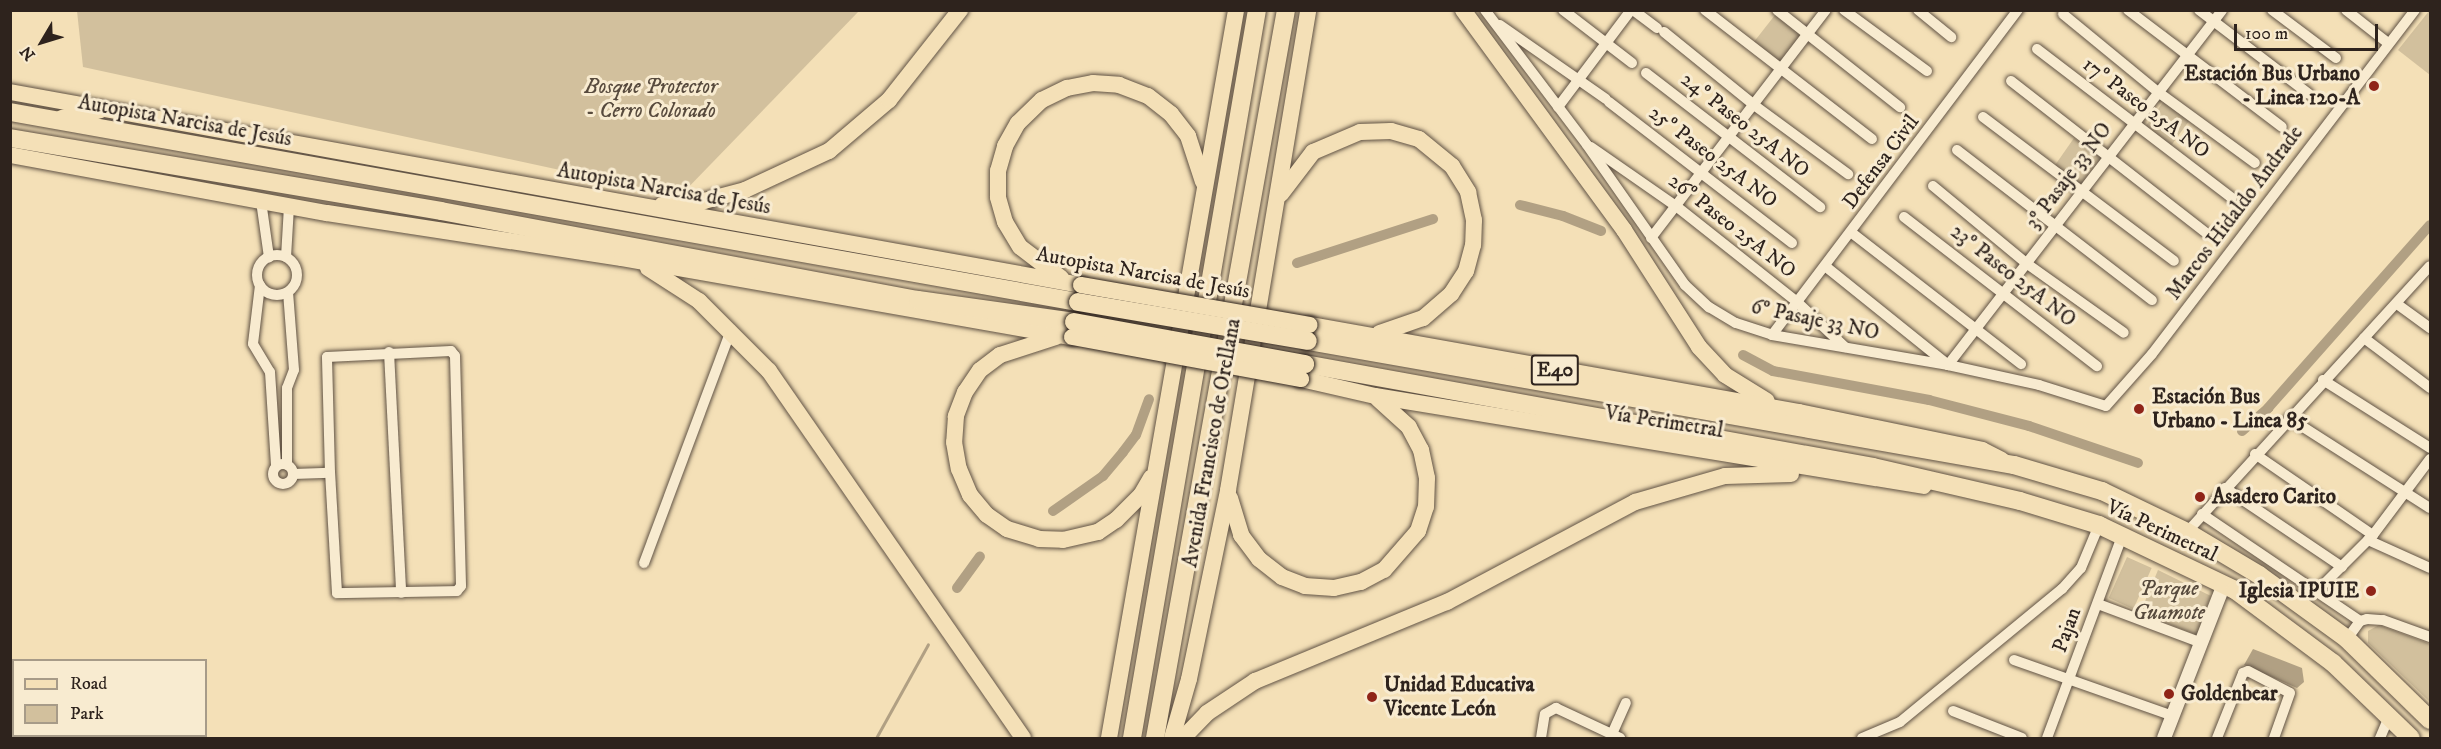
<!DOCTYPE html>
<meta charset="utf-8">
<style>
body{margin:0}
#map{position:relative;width:2441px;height:749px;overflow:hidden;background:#f4e0b7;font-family:"IM FELL DW Pica",serif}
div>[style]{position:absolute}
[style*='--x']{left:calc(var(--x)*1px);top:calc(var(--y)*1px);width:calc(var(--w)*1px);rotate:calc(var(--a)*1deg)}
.green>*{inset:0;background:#d2c09d;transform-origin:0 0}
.water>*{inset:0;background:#b1a083}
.stream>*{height:3px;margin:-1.5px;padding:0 1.5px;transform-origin:1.5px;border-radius:1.5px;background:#b1a083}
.canal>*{height:10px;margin:-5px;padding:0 5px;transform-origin:5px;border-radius:5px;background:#b1a083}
.roads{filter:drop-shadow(0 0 2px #605244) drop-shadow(0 0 2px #605244)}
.minor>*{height:10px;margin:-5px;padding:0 5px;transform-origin:5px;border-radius:5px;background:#f8ebd0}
.minor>.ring{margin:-5px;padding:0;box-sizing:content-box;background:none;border:10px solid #f8ebd0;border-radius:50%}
.tertiary>*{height:14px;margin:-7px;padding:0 7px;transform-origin:7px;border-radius:7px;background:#f8ebd0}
.primary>*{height:16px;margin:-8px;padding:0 8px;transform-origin:8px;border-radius:8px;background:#f4e0b7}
.trunk>*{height:18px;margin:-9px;padding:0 9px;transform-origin:9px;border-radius:9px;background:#f4e0b7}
.bridges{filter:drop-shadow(0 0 2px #2e231d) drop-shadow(0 0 2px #2e231d)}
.primary-bridge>*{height:16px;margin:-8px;padding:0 8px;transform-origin:8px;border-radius:8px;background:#f4e0b7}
.trunk-bridge>*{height:18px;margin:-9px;padding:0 9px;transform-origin:9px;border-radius:9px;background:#f4e0b7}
.dots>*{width:16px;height:16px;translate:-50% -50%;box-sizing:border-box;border:3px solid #f8ebd0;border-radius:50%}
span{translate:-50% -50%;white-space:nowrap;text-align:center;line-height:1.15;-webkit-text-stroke:6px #f8ebd0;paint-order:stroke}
.shield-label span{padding:2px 4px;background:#f8ebd0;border:2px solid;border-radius:4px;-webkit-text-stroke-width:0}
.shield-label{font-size:20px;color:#2e231d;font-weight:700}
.poi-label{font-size:21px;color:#2e231d;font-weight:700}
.right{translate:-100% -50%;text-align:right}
.left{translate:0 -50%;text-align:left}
.park-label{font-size:21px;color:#574a3d;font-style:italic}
.street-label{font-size:21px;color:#2e231d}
.frame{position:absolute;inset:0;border:12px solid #2e231d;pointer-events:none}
.legend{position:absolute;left:12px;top:659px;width:195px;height:78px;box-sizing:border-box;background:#f8ebd0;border:2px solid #a79b88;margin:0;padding:8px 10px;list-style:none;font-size:18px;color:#2e231d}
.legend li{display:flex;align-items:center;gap:12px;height:30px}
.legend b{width:30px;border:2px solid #a79b88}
.north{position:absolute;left:12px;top:12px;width:60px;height:60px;-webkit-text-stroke:4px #f8ebd0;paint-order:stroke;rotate:232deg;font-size:16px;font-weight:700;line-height:24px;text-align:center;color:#2e231d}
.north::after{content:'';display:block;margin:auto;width:21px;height:27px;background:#2e231d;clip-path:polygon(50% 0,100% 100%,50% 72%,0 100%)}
.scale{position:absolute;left:2234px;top:24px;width:144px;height:27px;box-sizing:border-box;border:3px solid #2e231d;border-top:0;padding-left:8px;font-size:18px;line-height:21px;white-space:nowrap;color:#2e231d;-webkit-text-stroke:4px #f8ebd0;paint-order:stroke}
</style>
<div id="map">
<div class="green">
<div style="clip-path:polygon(77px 11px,859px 11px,680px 196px,83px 67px)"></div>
<div style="clip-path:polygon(2429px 11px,2430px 11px,2430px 75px,2398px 50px)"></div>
<div style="left:1775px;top:15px;width:37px;height:35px;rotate:38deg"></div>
<div style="left:2164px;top:101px;width:32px;height:33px;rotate:36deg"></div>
<div style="left:2074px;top:138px;width:37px;height:35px;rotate:35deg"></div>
<div style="left:2127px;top:557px;width:27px;height:45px;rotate:24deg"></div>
<div style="clip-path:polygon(2158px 570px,2211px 596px,2197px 635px,2140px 613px)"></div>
<div style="clip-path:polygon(2379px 625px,2430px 644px,2430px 702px,2368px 643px,2368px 631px)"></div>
</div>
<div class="water">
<div style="clip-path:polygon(2253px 649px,2302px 668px,2304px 682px,2297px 688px,2244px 665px)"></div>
</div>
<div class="stream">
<div style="--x:876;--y:738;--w:107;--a:-61"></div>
</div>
<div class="canal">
<div style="--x:1520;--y:205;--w:44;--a:14.3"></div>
<div style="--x:1563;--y:216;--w:41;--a:21.5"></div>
<div style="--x:1297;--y:263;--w:143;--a:-17.9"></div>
<div style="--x:1743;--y:355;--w:34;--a:28"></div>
<div style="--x:1773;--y:371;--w:159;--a:10.5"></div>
<div style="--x:1929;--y:400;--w:103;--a:14.6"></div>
<div style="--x:2029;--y:426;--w:115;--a:18.7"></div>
<div style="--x:2242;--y:431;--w:35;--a:-41"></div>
<div style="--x:2268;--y:408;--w:244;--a:-48.5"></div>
<div style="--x:1053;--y:511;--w:61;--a:-35"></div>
<div style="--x:1103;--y:476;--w:31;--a:-50"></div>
<div style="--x:1123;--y:452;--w:21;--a:-53"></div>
<div style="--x:1136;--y:435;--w:38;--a:-70"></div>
<div style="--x:957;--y:588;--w:39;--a:-54"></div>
</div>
<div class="roads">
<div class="minor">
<div style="--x:1485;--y:10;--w:169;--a:52.9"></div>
<div style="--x:1587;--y:145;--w:171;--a:55"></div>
<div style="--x:1685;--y:285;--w:33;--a:43"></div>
<div style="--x:1709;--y:307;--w:31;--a:31"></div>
<div style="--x:1736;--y:323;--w:38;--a:18"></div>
<div style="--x:1772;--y:335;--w:179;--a:9.7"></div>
<div style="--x:1948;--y:365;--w:93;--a:12.4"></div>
<div style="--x:2039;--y:385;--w:70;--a:17.4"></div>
<div style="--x:2106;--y:406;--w:69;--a:-48.5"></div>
<div style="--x:2152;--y:354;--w:433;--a:-52.6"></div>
<div style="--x:1563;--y:10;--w:87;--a:37.5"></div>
<div style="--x:1633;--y:10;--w:30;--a:37"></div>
<div style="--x:1705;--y:10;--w:211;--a:37.7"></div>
<div style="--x:1777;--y:10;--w:157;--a:38.3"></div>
<div style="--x:1844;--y:10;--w:103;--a:36.3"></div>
<div style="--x:1918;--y:10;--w:43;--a:39.3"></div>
<div style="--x:2128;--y:10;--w:193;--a:37.2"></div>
<div style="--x:2199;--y:10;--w:138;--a:37.4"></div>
<div style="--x:2272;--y:10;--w:80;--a:36.9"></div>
<div style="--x:2346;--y:10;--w:53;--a:38.2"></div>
<div style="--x:2063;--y:14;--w:123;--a:39.4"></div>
<div style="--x:2158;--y:92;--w:120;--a:36.2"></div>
<div style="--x:1500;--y:25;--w:129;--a:34.9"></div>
<div style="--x:1664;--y:32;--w:116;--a:39"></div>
<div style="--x:1754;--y:105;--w:117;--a:36.3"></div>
<div style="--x:2037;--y:49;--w:245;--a:37.4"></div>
<div style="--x:1646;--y:73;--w:220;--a:37.6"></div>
<div style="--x:2011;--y:81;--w:246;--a:37.9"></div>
<div style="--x:1609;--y:102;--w:231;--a:37.6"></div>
<div style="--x:1558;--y:107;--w:121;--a:-53"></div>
<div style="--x:1983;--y:117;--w:239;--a:37"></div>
<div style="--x:1591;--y:147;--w:103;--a:34.8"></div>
<div style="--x:1676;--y:206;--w:154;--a:38.4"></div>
<div style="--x:1797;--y:302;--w:66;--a:43.2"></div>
<div style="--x:1957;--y:150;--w:246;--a:37.6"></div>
<div style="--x:1933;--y:186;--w:121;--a:39.6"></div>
<div style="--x:2026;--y:263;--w:120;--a:35.5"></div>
<div style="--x:261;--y:201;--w:57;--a:81.9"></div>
<div style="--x:1904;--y:217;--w:244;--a:37.7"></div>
<div style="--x:1852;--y:233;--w:214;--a:37.8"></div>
<div style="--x:1651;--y:238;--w:287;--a:-52.5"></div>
<div class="ring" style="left:257px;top:255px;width:30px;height:30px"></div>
<div style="--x:286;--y:257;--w:51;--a:-86.6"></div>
<div style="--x:1825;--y:266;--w:158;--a:38.8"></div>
<div style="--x:1948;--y:365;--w:448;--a:-52.3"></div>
<div style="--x:260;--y:285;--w:59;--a:96.8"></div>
<div style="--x:253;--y:344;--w:33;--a:59"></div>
<div style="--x:270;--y:372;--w:94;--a:86.3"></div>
<div style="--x:2397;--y:304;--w:41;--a:36"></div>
<div style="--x:1772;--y:335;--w:408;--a:-52.9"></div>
<div style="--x:2364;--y:338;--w:83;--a:37.1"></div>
<div style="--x:389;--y:352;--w:241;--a:87.1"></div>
<div style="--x:2323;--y:380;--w:127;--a:32.4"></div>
<div style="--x:2289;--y:418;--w:167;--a:32.6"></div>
<div style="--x:2255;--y:454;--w:143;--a:34.5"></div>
<div class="ring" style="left:273px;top:464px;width:10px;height:10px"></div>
<div style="--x:287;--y:465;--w:77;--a:-90"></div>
<div style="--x:287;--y:388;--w:19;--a:-69"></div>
<div style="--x:294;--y:370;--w:78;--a:-94.4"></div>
<div style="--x:293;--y:474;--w:37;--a:-2"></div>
<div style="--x:330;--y:473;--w:116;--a:-91.5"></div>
<div style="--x:327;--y:357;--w:124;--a:-2.8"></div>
<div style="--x:451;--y:351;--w:6;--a:51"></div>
<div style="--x:455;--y:356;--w:230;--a:88.5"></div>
<div style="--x:461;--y:586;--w:6;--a:129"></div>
<div style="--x:457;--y:591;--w:120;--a:179"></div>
<div style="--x:337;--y:593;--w:120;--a:-93.3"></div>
<div style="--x:2225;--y:488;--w:141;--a:34"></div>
<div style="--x:2202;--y:514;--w:191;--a:34.1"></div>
<div style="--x:2187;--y:532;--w:360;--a:-47.6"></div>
<div style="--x:2368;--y:540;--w:68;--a:24.3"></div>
<div style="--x:644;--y:563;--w:249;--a:-69.5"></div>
<div style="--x:2316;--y:592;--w:81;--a:-45"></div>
<div style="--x:2373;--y:535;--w:95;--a:-53.1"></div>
<div style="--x:2098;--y:604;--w:111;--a:20.6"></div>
<div style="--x:2347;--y:639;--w:22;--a:-54"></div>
<div style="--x:2360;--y:621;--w:7;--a:-16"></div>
<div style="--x:2367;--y:619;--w:16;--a:4"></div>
<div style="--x:2383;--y:620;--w:50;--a:19.9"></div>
<div style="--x:2014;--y:660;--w:169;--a:19.4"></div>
<div style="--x:1953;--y:711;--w:74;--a:21.4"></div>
<div style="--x:1612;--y:734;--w:34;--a:-66"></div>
<div style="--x:1541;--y:738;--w:24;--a:-81"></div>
<div style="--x:1545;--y:714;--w:13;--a:-29"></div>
<div style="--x:1556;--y:708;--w:71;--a:25.1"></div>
<div style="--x:1862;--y:738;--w:41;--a:-22.8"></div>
<div style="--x:1900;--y:722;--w:210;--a:-39.4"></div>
<div style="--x:2062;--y:589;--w:28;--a:-48"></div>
<div style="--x:2081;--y:568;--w:47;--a:-67.3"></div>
<div style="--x:2047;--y:738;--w:218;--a:-69.6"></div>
<div style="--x:2217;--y:738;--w:70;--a:-68.2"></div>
<div style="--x:2243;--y:673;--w:5;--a:-22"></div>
<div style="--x:2248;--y:671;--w:47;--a:27.6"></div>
<div style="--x:2290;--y:693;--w:48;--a:109.6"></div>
<div style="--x:2380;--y:738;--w:25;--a:-67"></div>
</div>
<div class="tertiary">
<div style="--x:2164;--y:738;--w:165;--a:-68.7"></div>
</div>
<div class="primary">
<div style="--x:1463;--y:10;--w:273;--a:53.8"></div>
<div style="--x:1624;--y:230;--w:139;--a:57.3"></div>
<div style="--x:1699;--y:347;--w:38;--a:47"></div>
<div style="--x:1725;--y:375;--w:49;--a:31.8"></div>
<div style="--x:10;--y:92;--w:1088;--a:10.22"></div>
<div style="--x:10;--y:155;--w:322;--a:10.4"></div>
<div style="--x:327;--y:213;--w:298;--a:8.7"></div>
<div style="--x:622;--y:258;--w:457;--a:10"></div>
<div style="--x:1281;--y:194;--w:53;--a:-52.7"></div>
<div style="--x:1313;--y:152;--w:51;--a:-23.1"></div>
<div style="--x:1360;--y:132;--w:31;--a:-2"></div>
<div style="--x:1391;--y:131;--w:29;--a:16"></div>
<div style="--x:1419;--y:139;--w:43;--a:39.3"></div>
<div style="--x:1452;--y:166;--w:31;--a:58"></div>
<div style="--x:1468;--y:192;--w:29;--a:78"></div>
<div style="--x:1474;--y:220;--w:25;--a:92"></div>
<div style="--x:1473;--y:245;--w:27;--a:105"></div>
<div style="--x:1466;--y:271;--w:27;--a:123"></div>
<div style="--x:1451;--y:294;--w:37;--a:139"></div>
<div style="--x:1423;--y:318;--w:46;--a:160.8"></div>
<div style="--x:662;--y:205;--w:42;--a:-5.4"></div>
<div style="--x:704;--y:201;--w:42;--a:-15"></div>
<div style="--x:745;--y:190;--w:93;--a:-24.9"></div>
<div style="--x:829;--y:151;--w:79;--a:-40.4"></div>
<div style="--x:889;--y:100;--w:115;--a:-51.7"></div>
<div style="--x:648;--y:268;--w:61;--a:32.9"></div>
<div style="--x:699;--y:301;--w:99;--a:45"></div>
<div style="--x:769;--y:371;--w:446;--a:55.3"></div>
<div style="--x:1061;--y:278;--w:51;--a:-142.9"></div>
<div style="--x:1020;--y:247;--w:29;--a:-121"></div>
<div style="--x:1005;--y:222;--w:26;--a:-106"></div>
<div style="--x:998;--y:197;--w:26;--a:-90"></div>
<div style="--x:998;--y:171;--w:26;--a:-74"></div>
<div style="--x:1005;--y:146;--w:26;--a:-61"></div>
<div style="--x:1018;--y:123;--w:33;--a:-44"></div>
<div style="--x:1042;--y:100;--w:28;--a:-26"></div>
<div style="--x:1067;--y:88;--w:26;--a:-11"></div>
<div style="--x:1093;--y:83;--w:26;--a:4"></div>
<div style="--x:1119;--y:85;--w:31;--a:21"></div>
<div style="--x:1148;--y:96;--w:29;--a:38"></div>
<div style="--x:1171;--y:114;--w:28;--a:52"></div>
<div style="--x:1188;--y:136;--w:48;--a:71.9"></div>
<div style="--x:1310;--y:325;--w:497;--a:10.1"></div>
<div style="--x:1799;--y:412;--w:187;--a:11.7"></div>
<div style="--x:1982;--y:450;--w:22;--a:27"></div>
<div style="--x:1056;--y:337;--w:59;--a:162.2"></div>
<div style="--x:1000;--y:355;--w:25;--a:143"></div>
<div style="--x:980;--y:370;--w:27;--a:124"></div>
<div style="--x:965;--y:392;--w:26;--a:111"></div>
<div style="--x:956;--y:416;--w:26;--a:94"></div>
<div style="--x:954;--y:442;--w:27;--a:80"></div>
<div style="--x:959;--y:469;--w:28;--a:67"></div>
<div style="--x:970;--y:495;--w:26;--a:50"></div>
<div style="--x:987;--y:515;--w:24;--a:35"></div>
<div style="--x:1007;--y:529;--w:34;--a:17"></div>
<div style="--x:1039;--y:539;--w:24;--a:2"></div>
<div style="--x:1063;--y:540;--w:36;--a:-13"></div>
<div style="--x:1098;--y:532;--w:22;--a:-34"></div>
<div style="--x:1116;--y:520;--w:35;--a:-45"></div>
<div style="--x:1141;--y:495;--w:20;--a:-60"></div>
<div style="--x:1301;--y:379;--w:76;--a:12.9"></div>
<div style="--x:1375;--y:396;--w:556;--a:9.31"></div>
<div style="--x:1230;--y:498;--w:39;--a:73"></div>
<div style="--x:1241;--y:535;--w:30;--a:53"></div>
<div style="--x:1259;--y:559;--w:29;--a:38"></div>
<div style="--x:1282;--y:577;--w:25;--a:21"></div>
<div style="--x:1305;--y:586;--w:29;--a:4"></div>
<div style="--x:1334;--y:588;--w:28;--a:-13"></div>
<div style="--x:1361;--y:582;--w:26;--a:-28"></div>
<div style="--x:1384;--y:570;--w:52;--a:-48.9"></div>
<div style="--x:1418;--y:531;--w:25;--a:-72"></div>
<div style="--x:1426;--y:507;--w:29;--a:-88"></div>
<div style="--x:1427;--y:478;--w:29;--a:-102"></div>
<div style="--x:1421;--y:450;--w:26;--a:-118"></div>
<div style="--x:1409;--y:427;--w:42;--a:-137.9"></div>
<div style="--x:1109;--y:738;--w:739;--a:-80.1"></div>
<div style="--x:1172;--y:738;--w:61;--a:-73.9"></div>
<div style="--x:1189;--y:679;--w:193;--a:-78.3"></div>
<div style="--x:1228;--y:490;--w:487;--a:-80.5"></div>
<div style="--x:1183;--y:738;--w:35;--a:-46"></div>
<div style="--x:1207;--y:713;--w:58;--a:-33.7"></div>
<div style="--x:1255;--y:681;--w:208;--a:-22.4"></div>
<div style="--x:1447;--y:602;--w:213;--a:-28"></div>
<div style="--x:1635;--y:502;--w:94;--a:-16.1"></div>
<div style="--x:1725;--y:476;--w:66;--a:-1.7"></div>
</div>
<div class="trunk">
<div style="--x:10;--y:112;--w:1085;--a:10.09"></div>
<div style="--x:62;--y:119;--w:40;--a:-14.4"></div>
<div style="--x:10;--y:138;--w:437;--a:9.6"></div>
<div style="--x:441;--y:211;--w:485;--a:10.6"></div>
<div style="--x:918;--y:300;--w:158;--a:8"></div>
<div style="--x:1308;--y:341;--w:717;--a:9.96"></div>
<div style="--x:2014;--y:465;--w:92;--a:16.5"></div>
<div style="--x:2102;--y:491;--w:94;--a:25.8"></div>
<div style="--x:2187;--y:532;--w:84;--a:30.8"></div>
<div style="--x:2259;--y:575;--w:109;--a:36"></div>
<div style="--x:2347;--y:639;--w:116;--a:44.3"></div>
<div style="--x:1305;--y:364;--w:577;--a:10.28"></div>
<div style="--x:1873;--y:467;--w:151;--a:13"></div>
<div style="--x:2020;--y:501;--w:83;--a:16.9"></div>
<div style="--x:2099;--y:525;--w:151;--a:25.5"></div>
<div style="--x:2235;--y:590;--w:122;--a:36.7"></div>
<div style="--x:2333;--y:663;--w:108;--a:43.9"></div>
<div style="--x:1132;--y:738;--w:739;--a:-80.26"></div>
<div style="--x:1155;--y:738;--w:740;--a:-79.8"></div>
</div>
</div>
<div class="bridges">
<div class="primary-bridge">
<div style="--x:1081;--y:285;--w:232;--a:9.9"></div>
<div style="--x:1072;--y:337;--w:233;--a:10.4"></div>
</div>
<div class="trunk-bridge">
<div style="--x:1078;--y:302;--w:233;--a:9.6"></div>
<div style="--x:1074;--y:322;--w:235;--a:10.3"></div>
</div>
</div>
<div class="dots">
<div style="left:2374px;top:86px;background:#8f2418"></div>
<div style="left:2139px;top:409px;background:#8f2418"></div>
<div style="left:2200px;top:497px;background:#8f2418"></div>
<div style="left:2371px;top:591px;background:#8f2418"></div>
<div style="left:2169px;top:694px;background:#8f2418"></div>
<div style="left:1372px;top:697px;background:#8f2418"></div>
</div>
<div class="shield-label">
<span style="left:1555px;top:370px">E40</span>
</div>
<div class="poi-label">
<span class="right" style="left:2360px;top:86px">Estación Bus Urbano<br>- Linea 120-A</span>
<span class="left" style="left:2152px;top:409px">Estación Bus<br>Urbano - Linea 85</span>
<span class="left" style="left:2212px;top:497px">Asadero Carito</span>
<span class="right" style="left:2359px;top:591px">Iglesia IPUIE</span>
<span class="left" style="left:1384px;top:697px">Unidad Educativa<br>Vicente León</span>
<span class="left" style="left:2181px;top:694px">Goldenbear</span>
</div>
<div class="park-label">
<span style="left:651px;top:99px">Bosque Protector<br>- Cerro Colorado</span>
<span style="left:2169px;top:601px">Parque<br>Guamote</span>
</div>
<div class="street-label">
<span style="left:2146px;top:108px;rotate:37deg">17º Paseo 25A NO</span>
<span style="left:185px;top:121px;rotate:10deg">Autopista Narcisa de Jesús</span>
<span style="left:1745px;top:125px;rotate:38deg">24º Paseo 25A NO</span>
<span style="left:1713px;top:157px;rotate:37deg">25º Paseo 25A NO</span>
<span style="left:1881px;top:162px;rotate:-53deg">Defensa Civil</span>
<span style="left:2069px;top:176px;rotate:-53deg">3º Pasaje 33 NO</span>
<span style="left:664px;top:189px;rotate:10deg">Autopista Narcisa de Jesús</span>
<span style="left:2235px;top:213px;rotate:-53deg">Marcos Hidaldo Andrade</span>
<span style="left:1732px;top:226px;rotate:38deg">26º Paseo 25A NO</span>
<span style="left:1143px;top:273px;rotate:10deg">Autopista Narcisa de Jesús</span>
<span style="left:2013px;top:276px;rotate:38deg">23º Paseo 25A NO</span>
<span style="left:1815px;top:320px;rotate:12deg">6º Pasaje 33 NO</span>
<span style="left:1664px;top:422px;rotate:9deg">Vía Perimetral</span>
<span style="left:1212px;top:443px;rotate:-80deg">Avenida Francisco de Orellana</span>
<span style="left:2162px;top:531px;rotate:25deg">Vía Perimetral</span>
<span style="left:2067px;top:630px;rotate:-70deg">Pajan</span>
</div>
<div class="frame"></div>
<ul class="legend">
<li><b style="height:8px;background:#f4e0b7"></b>Road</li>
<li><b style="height:16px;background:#d2c09d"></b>Park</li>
</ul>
<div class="north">N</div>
<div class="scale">100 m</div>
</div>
